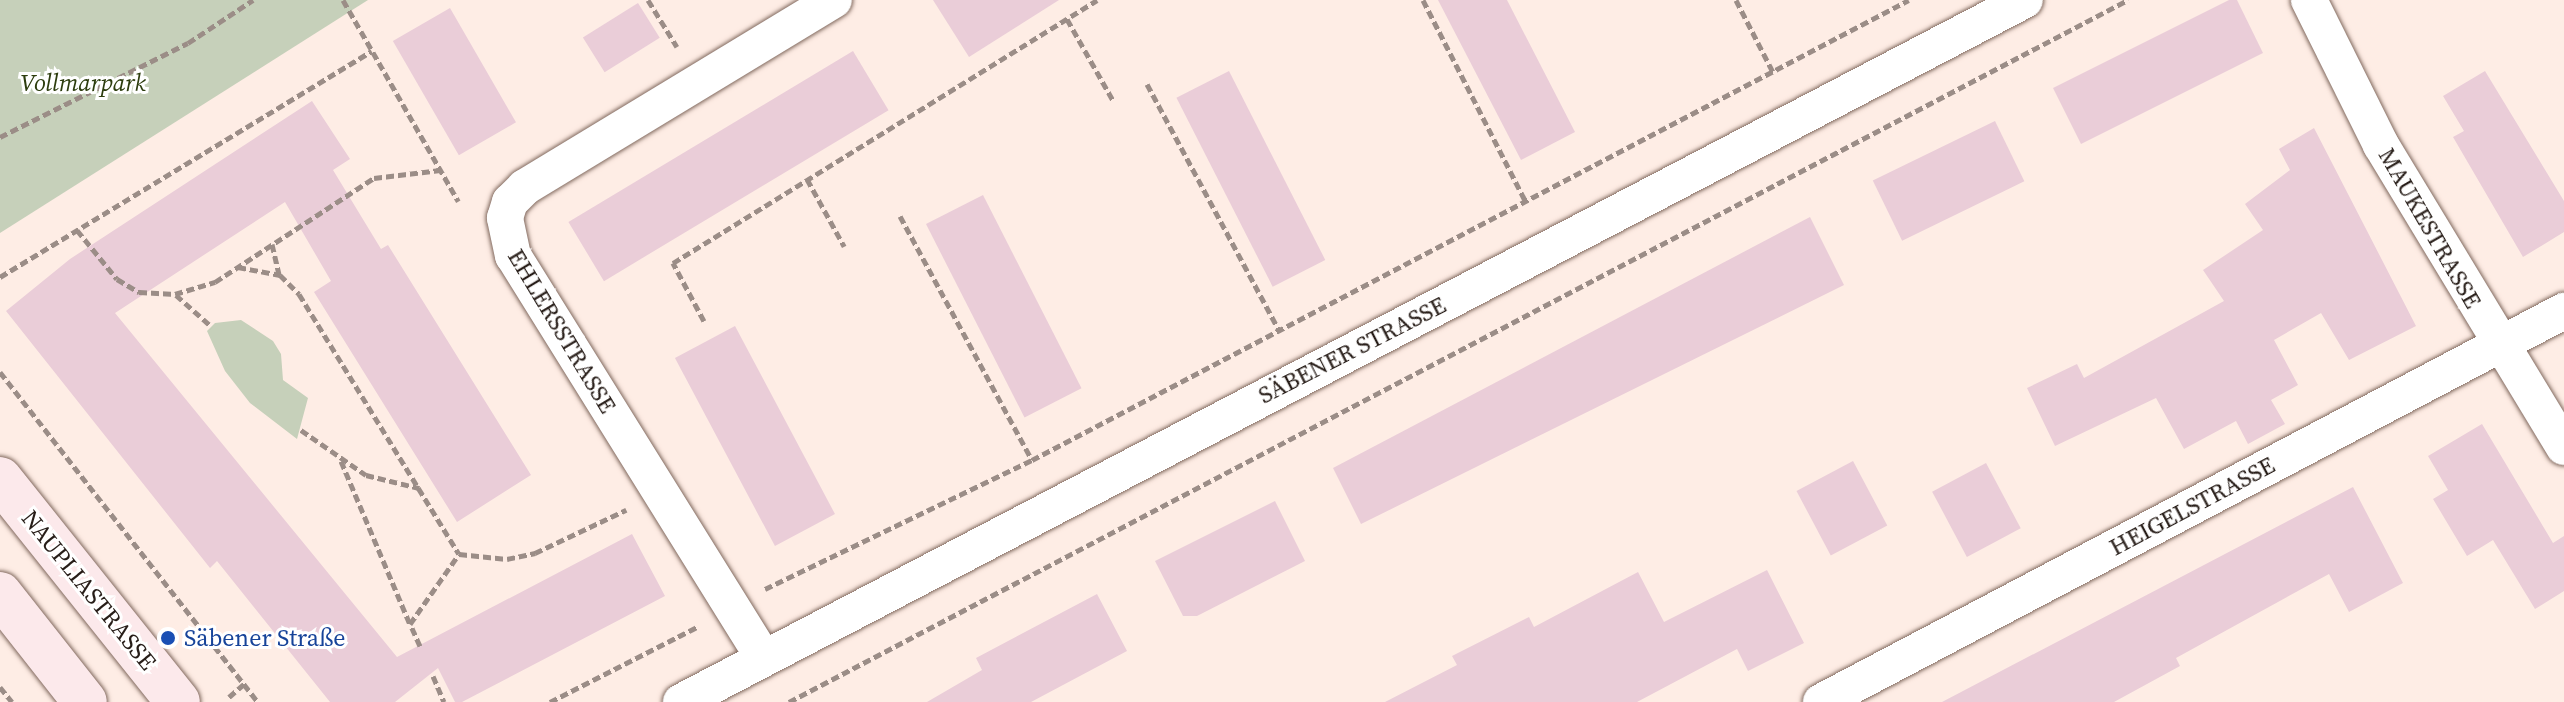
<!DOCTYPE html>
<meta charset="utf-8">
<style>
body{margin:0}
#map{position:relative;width:2564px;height:702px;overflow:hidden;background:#feede5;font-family:"Source Serif 4",serif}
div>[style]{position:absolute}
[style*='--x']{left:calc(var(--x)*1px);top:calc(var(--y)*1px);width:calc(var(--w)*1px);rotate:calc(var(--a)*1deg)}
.green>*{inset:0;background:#c6d0ba}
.building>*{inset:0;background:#eacdd8;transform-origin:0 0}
.path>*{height:5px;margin-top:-2.5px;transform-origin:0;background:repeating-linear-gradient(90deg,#9b8d87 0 8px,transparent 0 12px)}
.roads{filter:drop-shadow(0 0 2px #81695e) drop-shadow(0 0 2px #81695e)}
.street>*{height:36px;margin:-18px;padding:0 18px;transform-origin:18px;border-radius:18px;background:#fff}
.secondary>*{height:44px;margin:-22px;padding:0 22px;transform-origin:22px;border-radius:22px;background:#fce9eb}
.dots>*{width:22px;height:22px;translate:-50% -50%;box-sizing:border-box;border:4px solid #fff;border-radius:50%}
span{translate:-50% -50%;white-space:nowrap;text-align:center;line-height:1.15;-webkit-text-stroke:6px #fff;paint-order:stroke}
.park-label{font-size:24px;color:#2d3d0e;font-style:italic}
.street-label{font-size:24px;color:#271d18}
.transit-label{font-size:24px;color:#164399}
.left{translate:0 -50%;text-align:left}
</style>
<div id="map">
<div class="green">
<div style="clip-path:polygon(0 0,368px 0,0 233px)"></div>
<div style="clip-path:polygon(241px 320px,273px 341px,281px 354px,283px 380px,308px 398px,297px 439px,250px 403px,225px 371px,207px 331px,215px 323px)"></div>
</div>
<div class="building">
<div style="clip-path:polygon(933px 0,1059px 0,969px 57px)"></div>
<div style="clip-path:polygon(1438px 0,1507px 0,1575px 132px,1521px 160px)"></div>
<div style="clip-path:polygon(2229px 0,2237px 0,2263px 53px,2081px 144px,2053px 88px)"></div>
<div style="left:638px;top:3px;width:41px;height:65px;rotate:58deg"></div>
<div style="left:450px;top:8px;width:132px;height:66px;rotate:60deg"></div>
<div style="left:853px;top:51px;width:69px;height:332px;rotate:59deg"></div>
<div style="left:1229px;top:71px;width:212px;height:59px;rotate:63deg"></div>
<div style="clip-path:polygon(2485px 71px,2564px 201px,2564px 232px,2523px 257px,2453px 137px,2464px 131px,2443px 96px)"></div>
<div style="clip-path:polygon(312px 101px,350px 159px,333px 170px,381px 249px,388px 245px,531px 475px,457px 522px,314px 292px,331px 281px,285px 202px,115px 313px,397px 657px,632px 534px,665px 596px,462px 702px,455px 702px,438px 668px,395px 702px,330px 702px,217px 561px,210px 568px,6px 311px,70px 259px)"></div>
<div style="left:1995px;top:121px;width:67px;height:136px;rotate:64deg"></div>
<div style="clip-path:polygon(2314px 128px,2416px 326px,2349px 360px,2321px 313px,2274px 340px,2298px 385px,2271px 400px,2285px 424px,2248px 444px,2236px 421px,2184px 449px,2156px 398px,2055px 446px,2027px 388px,2077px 364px,2084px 378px,2224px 301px,2203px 270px,2263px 230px,2245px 204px,2290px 170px,2279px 149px)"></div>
<div style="left:983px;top:195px;width:217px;height:64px;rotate:63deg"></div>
<div style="clip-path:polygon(1810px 217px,1844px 285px,1361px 524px,1333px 468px)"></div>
<div style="left:735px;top:326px;width:213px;height:68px;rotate:62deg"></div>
<div style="clip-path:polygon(2482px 424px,2553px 543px,2564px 536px,2564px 591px,2535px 609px,2493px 540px,2467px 556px,2433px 499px,2448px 490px,2428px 456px)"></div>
<div style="left:1853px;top:461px;width:73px;height:64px;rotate:62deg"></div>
<div style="left:1986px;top:463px;width:74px;height:61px;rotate:62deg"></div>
<div style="clip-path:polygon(2353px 487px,2403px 583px,2349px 612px,2329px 574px,2176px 658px,2180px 666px,2114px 702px,1942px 702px)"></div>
<div style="clip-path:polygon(1275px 501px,1305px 561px,1197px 616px,1183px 616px,1155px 561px)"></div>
<div style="clip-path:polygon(1767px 570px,1804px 643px,1748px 671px,1737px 649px,1637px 702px,1385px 702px,1457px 665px,1452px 656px,1529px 617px,1534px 627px,1638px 572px,1664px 622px)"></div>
<div style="clip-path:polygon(1097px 594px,1127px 651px,1031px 702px,927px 702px,982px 670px,976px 658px)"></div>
</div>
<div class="path">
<div style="--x:343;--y:0;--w:232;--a:60.2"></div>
<div style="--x:648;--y:0;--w:55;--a:58.3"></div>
<div style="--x:1423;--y:0;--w:227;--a:63"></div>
<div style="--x:1736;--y:0;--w:81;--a:62.8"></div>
<div style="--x:1067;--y:19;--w:95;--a:60.5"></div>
<div style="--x:1147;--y:84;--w:279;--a:61.8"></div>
<div style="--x:0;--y:137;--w:210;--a:-26.6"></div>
<div style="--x:188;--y:43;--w:78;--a:-33.5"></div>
<div style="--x:807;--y:179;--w:77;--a:61.1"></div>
<div style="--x:900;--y:216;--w:277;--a:61.6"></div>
<div style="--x:77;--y:230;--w:63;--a:50.8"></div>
<div style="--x:117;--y:279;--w:26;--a:31"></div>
<div style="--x:139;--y:292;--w:36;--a:3"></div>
<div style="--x:175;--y:294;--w:42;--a:-16.7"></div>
<div style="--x:215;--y:282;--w:190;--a:-33.2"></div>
<div style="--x:374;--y:178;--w:67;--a:-6.8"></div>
<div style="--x:272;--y:244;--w:32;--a:77"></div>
<div style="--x:238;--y:267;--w:43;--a:10.8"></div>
<div style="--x:280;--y:275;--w:27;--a:45"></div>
<div style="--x:299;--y:294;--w:305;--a:58.4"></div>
<div style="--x:459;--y:554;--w:48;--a:5.9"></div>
<div style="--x:507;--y:559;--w:29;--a:-12"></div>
<div style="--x:535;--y:553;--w:101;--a:-25.3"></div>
<div style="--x:0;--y:277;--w:435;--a:-31.3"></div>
<div style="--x:176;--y:295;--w:48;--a:41.6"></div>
<div style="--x:704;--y:321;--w:66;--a:-118.1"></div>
<div style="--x:673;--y:263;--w:499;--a:-31.8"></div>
<div style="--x:0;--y:372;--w:419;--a:52"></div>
<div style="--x:301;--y:430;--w:79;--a:34.7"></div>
<div style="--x:366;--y:475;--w:55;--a:13.8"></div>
<div style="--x:341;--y:461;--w:177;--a:67.1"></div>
<div style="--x:765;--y:589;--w:297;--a:-25.8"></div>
<div style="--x:1032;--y:460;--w:990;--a:-27.68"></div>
<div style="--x:420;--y:646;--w:24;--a:-114"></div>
<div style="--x:410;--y:624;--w:85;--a:-55"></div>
<div style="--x:433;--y:676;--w:28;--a:67"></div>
<div style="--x:0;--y:687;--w:19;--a:51"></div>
<div style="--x:229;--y:697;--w:20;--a:-41"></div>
<div style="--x:550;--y:702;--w:165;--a:-27"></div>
<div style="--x:789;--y:702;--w:1512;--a:-27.67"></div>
</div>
<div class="roads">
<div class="street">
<div style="--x:2309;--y:0;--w:162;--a:63.6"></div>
<div style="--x:2381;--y:145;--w:353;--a:58.8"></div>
<div style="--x:763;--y:657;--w:473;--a:-121.9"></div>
<div style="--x:513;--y:256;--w:39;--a:-102"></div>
<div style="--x:505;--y:218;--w:17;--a:-73"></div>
<div style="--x:510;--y:202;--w:21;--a:-45"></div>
<div style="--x:525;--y:187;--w:361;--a:-31.2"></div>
<div style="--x:681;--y:702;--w:1516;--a:-27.58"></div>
<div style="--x:1821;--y:702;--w:840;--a:-27.76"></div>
</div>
<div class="secondary">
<div style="--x:0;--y:479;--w:285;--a:51.4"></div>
<div style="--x:0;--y:594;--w:137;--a:51.8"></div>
</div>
</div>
<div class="dots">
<div style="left:168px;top:638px;background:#1a4fb4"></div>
</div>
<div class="park-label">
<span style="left:83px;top:83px">Vollmarpark</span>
</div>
<div class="street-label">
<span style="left:2430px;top:228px;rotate:60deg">MAUKESTRASSE</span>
<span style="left:562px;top:331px;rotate:59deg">EHLERSSTRASSE</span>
<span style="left:1352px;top:350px;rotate:-27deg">SÄBENER STRASSE</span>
<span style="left:2192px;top:506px;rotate:-28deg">HEIGELSTRASSE</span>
<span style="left:89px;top:590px;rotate:51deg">NAUPLIASTRASSE</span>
</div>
<div class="transit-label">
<span class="left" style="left:184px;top:638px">Säbener Straße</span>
</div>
</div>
